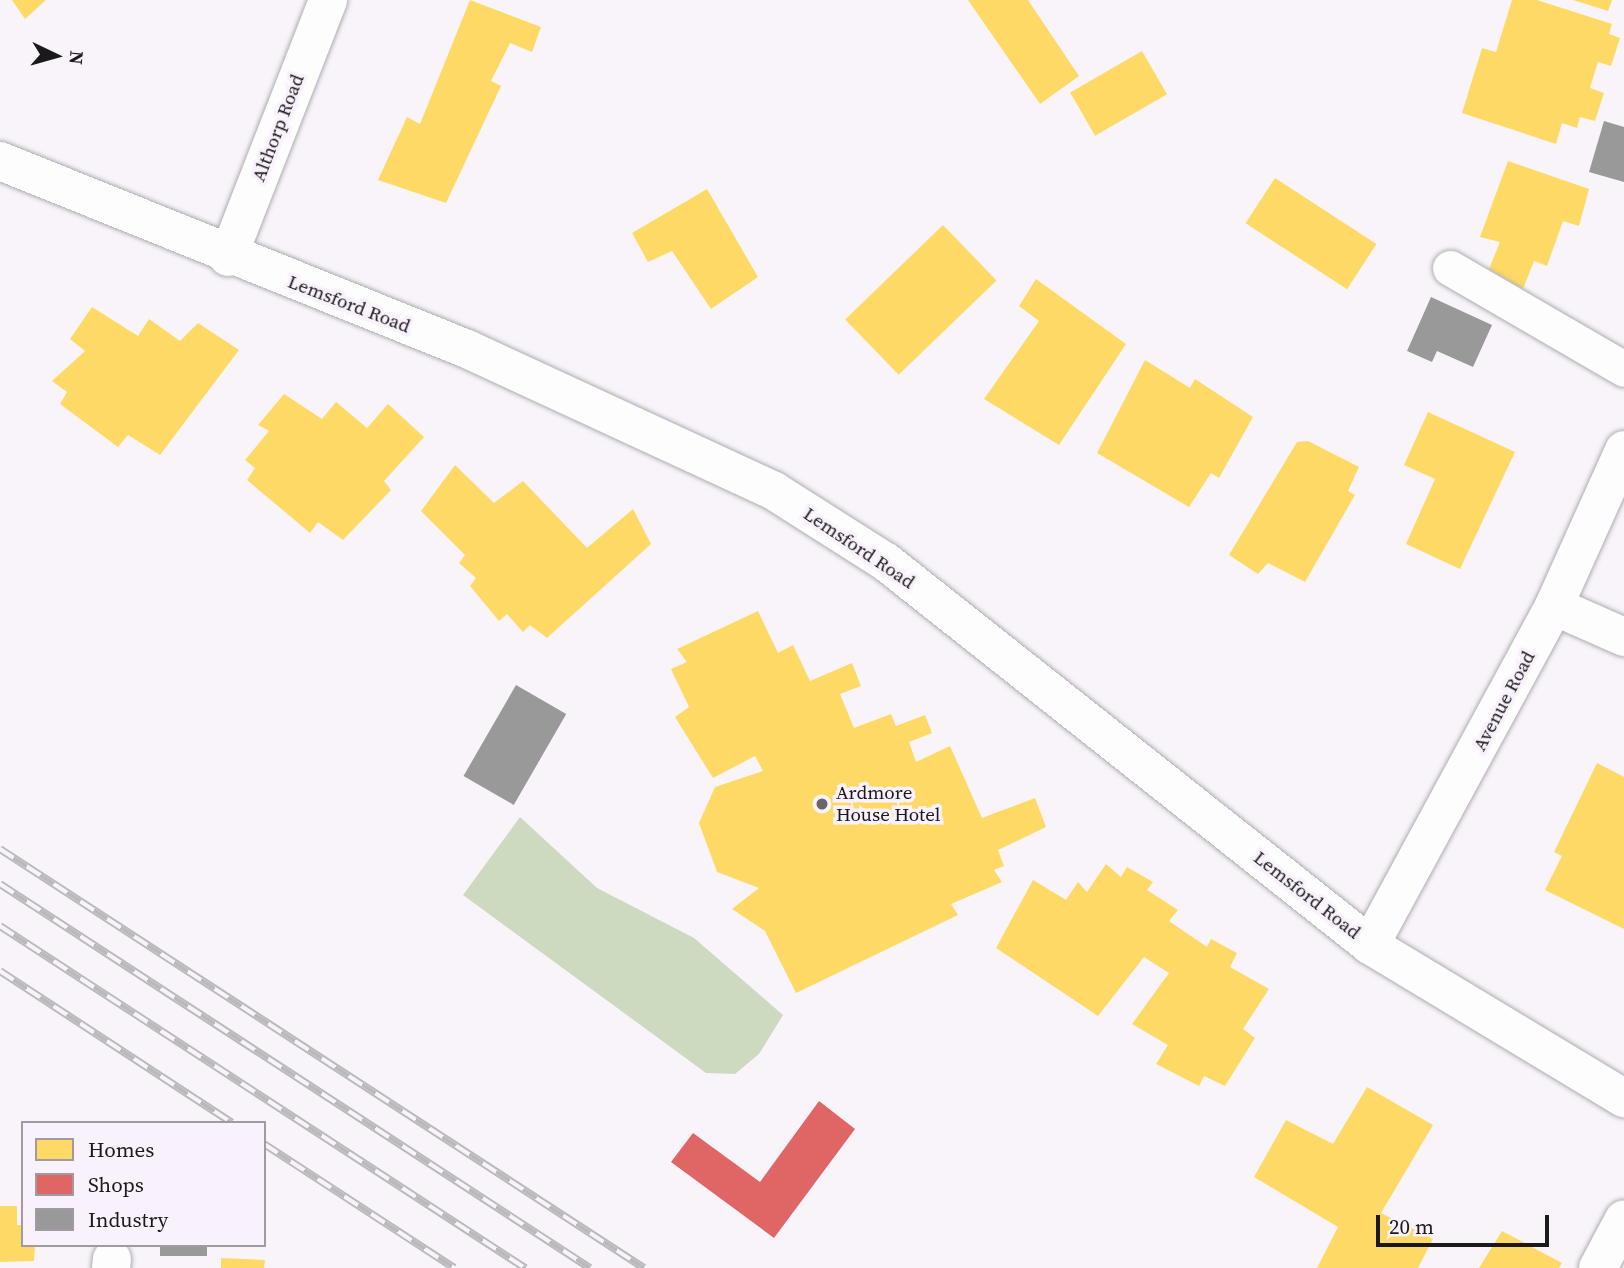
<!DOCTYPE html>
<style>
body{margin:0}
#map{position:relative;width:1624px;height:1268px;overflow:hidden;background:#f8f4fa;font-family:"Source Serif 4",serif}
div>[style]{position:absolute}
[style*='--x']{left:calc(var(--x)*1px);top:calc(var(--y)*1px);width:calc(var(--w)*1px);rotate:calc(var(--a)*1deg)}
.forest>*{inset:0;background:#cddabf}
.homes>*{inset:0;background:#ffd966;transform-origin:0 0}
.shops>*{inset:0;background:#e06666}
.industry>*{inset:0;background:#999;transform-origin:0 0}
.roads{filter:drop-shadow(0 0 2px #afacb1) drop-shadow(0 0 2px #afacb1)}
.service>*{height:35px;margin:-17.5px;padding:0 17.5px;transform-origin:17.5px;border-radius:17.5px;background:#fefdfe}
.minor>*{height:38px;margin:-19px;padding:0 19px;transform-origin:19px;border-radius:19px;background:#fefdfe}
.rail>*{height:8px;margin-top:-4px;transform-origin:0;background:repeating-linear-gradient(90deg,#f9f2fc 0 16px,#bab9bb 0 32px);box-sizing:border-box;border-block:2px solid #bab9bb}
.dots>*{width:19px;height:19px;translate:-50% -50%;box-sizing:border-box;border:4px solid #f9f2fc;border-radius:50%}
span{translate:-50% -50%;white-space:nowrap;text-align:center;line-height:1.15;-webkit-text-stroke:7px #f9f2fc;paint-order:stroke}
.street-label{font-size:19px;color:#1b191c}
.poi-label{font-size:19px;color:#1b191c}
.left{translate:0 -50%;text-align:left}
.legend{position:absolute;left:21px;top:1121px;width:245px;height:126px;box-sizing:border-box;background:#f9f2fc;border:2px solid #a09ba2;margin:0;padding:9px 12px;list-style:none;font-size:21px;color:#1b191c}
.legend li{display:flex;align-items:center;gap:14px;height:35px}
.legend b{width:35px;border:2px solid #a09ba2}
.north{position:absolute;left:21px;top:21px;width:70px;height:70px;-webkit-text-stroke:5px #f9f2fc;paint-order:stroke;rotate:95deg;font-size:19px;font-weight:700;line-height:28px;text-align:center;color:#1b191c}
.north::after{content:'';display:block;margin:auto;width:24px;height:32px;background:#1b191c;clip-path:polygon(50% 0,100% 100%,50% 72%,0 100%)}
.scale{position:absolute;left:1376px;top:1215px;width:173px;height:32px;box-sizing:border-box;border:4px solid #1b191c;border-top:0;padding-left:9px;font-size:21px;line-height:24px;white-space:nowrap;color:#1b191c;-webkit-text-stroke:5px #f9f2fc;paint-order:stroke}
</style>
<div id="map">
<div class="forest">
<div style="clip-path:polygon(520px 817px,597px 888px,694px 938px,783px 1015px,759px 1054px,735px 1074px,706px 1073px,463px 895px)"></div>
</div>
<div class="homes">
<div style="clip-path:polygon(12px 0,46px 0,25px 19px)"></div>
<div style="clip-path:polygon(470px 0,541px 27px,532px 52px,510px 43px,491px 81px,501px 86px,446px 203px,378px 180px,407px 117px,420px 124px)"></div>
<div style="clip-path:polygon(968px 0,1028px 0,1079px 76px,1040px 104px)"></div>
<div style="clip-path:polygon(1512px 0,1537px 0,1612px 24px,1609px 34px,1620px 38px,1611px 66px,1598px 62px,1590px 88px,1604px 93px,1595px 121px,1580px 117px,1577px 128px,1562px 123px,1556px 144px,1462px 113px,1482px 48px,1496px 52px)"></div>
<div style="clip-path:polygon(1573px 0,1612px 0,1608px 11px)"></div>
<div style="left:1142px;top:51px;width:50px;height:83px;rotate:60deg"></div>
<div style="clip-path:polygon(1508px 161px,1589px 189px,1579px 226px,1563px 221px,1547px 266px,1534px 261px,1523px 289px,1489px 269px,1500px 242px,1480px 237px)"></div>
<div style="left:1275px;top:178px;width:121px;height:54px;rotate:33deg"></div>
<div style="clip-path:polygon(707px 189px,758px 277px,711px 309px,672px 251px,648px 262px,632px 233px)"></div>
<div style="left:943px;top:225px;width:77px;height:136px;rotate:46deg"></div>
<div style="clip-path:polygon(1036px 279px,1126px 344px,1059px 445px,984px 399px,1039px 321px,1019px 306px)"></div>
<div style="clip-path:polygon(92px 307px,138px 336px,149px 319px,180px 341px,198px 323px,239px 350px,160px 455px,128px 435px,118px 447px,60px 404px,67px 392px,52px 381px,85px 351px,70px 339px)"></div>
<div style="clip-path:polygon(1145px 360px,1190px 388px,1195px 379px,1253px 417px,1219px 478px,1211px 473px,1189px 507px,1097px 453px)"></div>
<div style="clip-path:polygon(284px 394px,322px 419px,336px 402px,367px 428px,388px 404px,424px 437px,384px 481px,391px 490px,343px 540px,318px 522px,310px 533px,247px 480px,255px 468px,245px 460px,269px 431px,258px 425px)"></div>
<div style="clip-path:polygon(1428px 412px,1515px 452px,1460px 569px,1406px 544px,1435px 479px,1404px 465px)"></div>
<div style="clip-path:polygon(1308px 441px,1359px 467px,1348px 491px,1355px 495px,1305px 582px,1268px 563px,1258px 574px,1229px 555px,1297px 442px)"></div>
<div style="clip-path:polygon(455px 465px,494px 503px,523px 481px,587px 548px,633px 509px,651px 544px,547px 638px,530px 625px,523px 632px,507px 614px,499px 621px,470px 586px,476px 578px,459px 563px,465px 555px,421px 511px)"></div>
<div style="clip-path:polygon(758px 611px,778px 653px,793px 645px,810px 681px,852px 663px,861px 686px,840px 694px,854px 728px,891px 714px,896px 726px,925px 715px,932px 733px,909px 742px,916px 762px,950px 746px,982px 818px,1035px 798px,1046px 827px,998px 850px,1004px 866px,994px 870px,1002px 882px,951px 904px,958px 915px,796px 993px,765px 931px,732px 909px,759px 888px,717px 872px,699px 823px,715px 787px,763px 771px,755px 756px,713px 778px,675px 717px,689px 707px,671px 669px,687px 662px,677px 649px)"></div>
<div style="clip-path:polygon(1597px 763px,1624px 777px,1624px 929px,1545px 890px,1562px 856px,1554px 852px)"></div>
<div style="clip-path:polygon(1106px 864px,1121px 877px,1127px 867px,1153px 882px,1147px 890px,1178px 910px,1169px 921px,1207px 947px,1211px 939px,1237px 953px,1230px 967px,1269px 989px,1243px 1029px,1255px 1038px,1225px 1086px,1204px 1076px,1199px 1086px,1156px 1064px,1168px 1045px,1132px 1024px,1169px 973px,1144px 957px,1098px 1016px,996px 948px,1033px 880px,1066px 900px,1078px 882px,1087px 892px)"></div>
<div style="clip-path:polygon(1367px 1087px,1433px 1125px,1381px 1213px,1433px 1239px,1418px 1268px,1317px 1268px,1338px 1227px,1254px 1177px,1286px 1120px,1333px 1144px)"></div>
<div style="clip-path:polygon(0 1206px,17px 1206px,17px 1225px,23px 1225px,23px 1245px,35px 1245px,34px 1261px,0 1262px)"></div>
<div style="clip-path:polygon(1502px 1231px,1562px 1263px,1559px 1268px,1479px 1268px)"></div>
<div style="clip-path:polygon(221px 1258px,265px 1260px,264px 1268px,221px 1268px)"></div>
</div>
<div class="shops">
<div style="clip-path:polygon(819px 1101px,855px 1129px,774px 1238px,671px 1162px,693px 1133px,760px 1182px)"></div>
</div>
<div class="industry">
<div style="clip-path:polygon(1604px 121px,1624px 127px,1624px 182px,1589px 172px)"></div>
<div style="clip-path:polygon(1431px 297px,1492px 325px,1473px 367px,1437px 351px,1432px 362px,1407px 351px)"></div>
<div style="left:516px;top:685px;width:58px;height:105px;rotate:30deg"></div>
<div style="left:160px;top:1245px;width:47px;height:11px"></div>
</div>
<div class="roads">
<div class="service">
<div style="--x:1450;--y:268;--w:201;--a:30.1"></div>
</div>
<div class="minor">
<div style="--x:0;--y:161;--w:503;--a:21.93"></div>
<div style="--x:467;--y:349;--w:338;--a:24.8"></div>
<div style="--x:774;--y:491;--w:133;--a:32.4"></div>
<div style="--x:886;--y:562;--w:617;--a:38.36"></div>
<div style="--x:1370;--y:945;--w:297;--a:31.1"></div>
<div style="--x:228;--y:257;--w:276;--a:-68.7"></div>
<div style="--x:1554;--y:606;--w:77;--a:23.9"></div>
<div style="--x:1370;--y:945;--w:386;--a:-61.5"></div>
<div style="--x:1554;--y:606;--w:171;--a:-65.8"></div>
<div style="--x:111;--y:1268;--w:9;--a:-84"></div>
<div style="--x:1598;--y:1268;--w:55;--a:-62"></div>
</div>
</div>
<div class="rail">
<div style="--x:0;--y:849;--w:768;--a:33.05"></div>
<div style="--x:0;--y:884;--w:704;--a:33.06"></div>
<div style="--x:0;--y:926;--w:627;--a:33.08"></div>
<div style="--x:0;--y:971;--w:277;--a:33.2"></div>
<div style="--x:264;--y:1144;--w:227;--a:33.1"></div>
</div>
<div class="dots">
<div style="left:822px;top:804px;background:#68666a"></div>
</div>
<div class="street-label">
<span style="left:278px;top:128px;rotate:-69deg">Althorp Road</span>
<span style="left:349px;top:304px;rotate:21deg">Lemsford Road</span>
<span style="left:859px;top:548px;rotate:34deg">Lemsford Road</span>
<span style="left:1504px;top:701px;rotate:-62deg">Avenue Road</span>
<span style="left:1307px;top:895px;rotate:38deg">Lemsford Road</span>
</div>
<div class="poi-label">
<span class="left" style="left:836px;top:804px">Ardmore<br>House Hotel</span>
</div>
<ul class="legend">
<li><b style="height:19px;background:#ffd966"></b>Homes</li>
<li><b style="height:19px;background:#e06666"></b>Shops</li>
<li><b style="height:19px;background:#999"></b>Industry</li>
</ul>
<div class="north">N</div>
<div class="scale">20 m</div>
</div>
